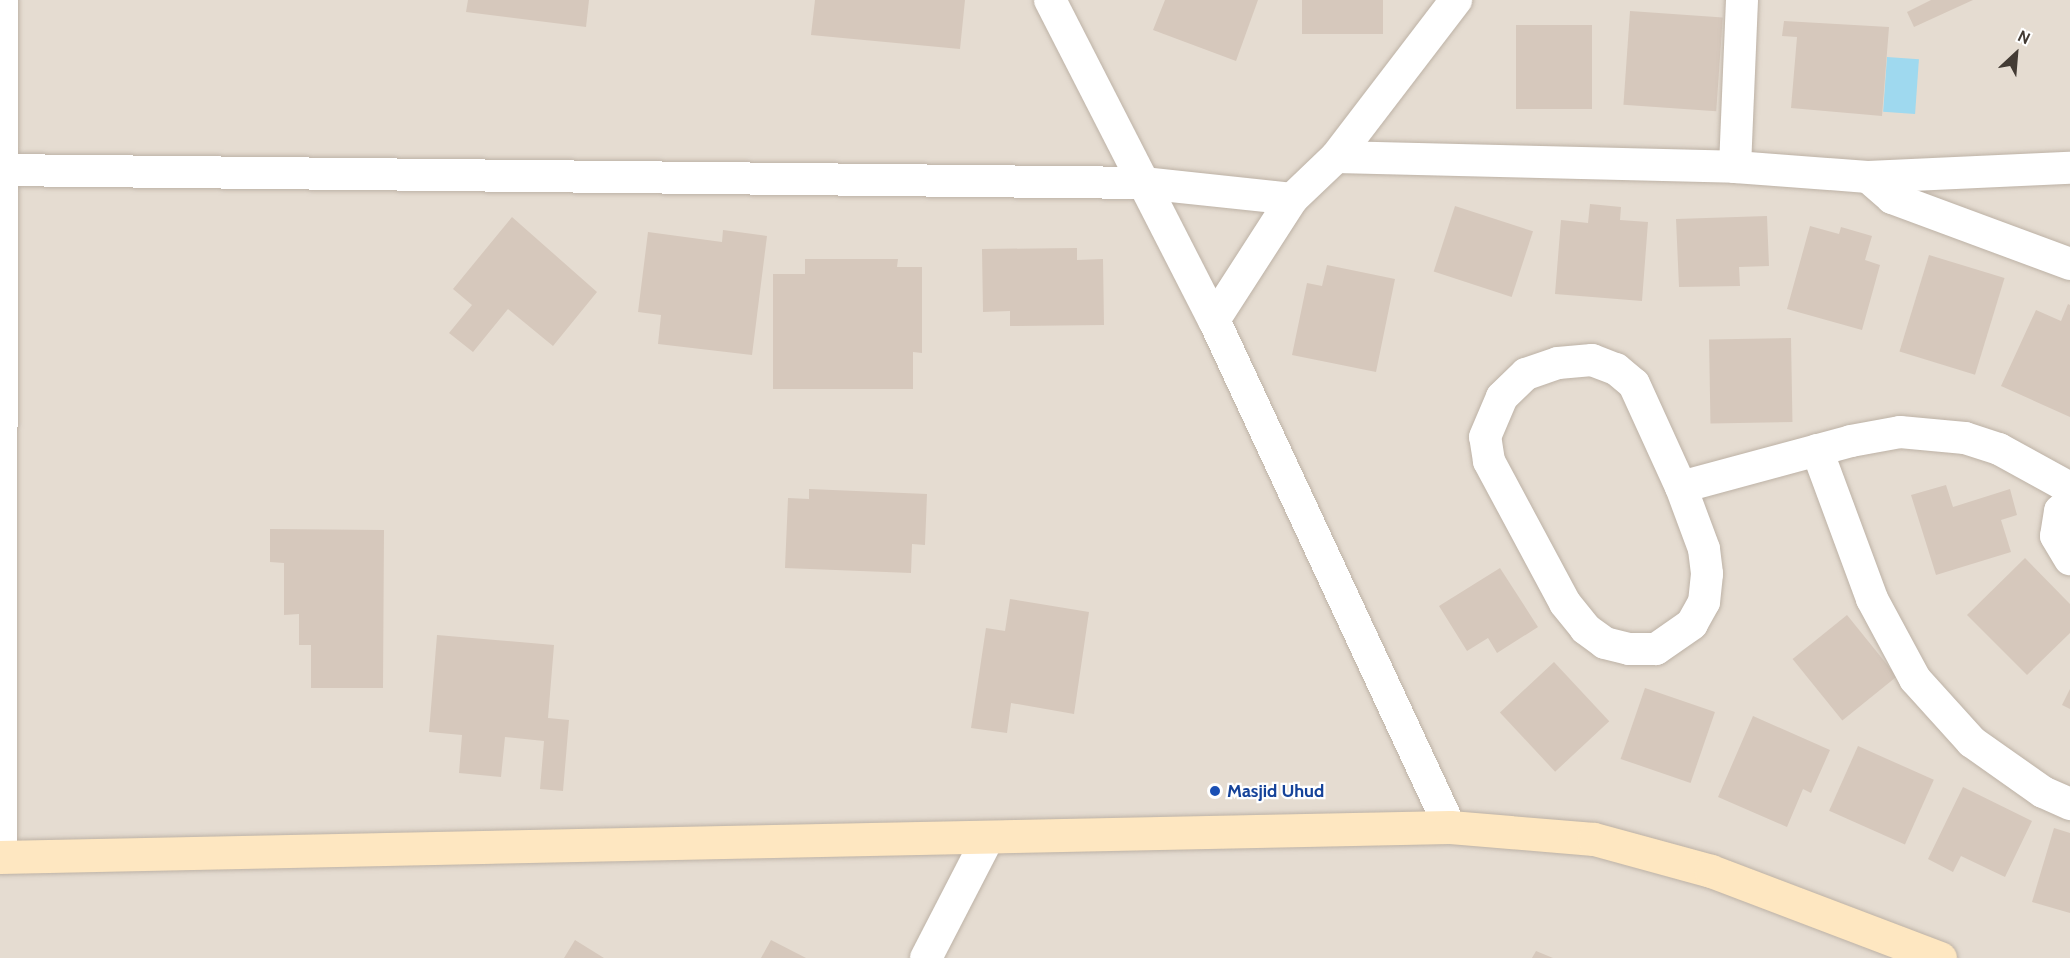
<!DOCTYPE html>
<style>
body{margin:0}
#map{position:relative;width:2070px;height:958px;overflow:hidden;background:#f1ebe3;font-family:Cabin,sans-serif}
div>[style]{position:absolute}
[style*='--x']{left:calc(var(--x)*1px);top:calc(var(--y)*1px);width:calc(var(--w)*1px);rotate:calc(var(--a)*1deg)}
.residential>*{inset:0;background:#e5dcd1;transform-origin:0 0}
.water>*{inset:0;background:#9fd9ef;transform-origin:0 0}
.building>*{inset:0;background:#d6c8bc;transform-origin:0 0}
.roads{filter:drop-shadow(0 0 2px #bdb2a6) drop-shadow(0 0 2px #bdb2a6)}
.street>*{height:32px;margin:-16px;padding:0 16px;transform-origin:16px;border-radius:16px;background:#fff}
.secondary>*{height:33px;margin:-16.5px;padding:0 16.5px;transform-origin:16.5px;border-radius:16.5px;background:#fee7c1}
.dots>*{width:16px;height:16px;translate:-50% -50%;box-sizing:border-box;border:3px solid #fff;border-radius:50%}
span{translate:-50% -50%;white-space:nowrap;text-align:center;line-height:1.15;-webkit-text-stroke:4.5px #fff;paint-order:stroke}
.transit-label{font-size:18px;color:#164399;font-weight:700}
.left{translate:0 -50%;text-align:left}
.north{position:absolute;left:1986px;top:24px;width:60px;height:60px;-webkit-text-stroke:4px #fff;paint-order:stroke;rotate:26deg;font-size:16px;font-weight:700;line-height:24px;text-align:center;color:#433b34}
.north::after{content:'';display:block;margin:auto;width:21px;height:27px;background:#433b34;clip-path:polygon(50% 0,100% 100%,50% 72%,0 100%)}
</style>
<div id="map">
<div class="residential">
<div style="left:0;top:0;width:2070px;height:958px"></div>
</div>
<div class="water">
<div style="left:1887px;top:57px;width:32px;height:55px;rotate:4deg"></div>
</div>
<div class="building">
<div style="clip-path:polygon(468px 0,589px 0,586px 27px,466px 12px)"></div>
<div style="clip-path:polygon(815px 0,965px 0,960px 49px,811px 35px)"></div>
<div style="clip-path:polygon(1165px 0,1258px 0,1236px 61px,1153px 30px)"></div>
<div style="left:1302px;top:0;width:81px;height:34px"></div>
<div style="clip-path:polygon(1973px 0,1914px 27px,1907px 12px,1931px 0)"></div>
<div style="left:1630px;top:11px;width:93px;height:94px;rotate:4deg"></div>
<div style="clip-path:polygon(1784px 21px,1889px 27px,1882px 116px,1791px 108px,1797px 37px,1782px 36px)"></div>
<div style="left:1516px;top:25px;width:76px;height:84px"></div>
<div style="clip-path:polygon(1590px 204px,1621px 207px,1620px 220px,1648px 222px,1642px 301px,1555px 294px,1561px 220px,1588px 223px)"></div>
<div style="left:1455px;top:206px;width:82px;height:69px;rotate:18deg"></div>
<div style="clip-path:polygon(1767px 216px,1769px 266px,1739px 267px,1740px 286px,1679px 287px,1676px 219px)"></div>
<div style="clip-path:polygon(512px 217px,597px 292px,553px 346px,508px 309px,473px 352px,449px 333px,472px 305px,453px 289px)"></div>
<div style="clip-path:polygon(1810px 226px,1839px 234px,1841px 227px,1872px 236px,1865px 260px,1880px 265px,1862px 330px,1787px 309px)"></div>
<div style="clip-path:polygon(723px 230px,767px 236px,752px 355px,658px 344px,661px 315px,638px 312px,648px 232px,722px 242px)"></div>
<div style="clip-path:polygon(1077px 248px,1077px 260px,1103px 259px,1104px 325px,1010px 326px,1010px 311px,983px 312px,982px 249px)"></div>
<div style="left:1929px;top:255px;width:79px;height:101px;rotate:17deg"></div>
<div style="clip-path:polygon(805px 259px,898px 259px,897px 267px,922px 267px,922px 353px,913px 352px,913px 389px,773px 389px,773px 274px,805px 274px)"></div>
<div style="clip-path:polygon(1327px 265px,1395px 279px,1376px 372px,1292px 355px,1307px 283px,1322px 286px)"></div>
<div style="clip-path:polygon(2068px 304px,2070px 305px,2070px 417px,2001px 386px,2036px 310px,2061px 321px)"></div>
<div style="left:1791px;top:338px;width:84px;height:82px;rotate:89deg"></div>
<div style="clip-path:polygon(1946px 485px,1953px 507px,2010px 489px,2017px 515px,2001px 520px,2011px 552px,1936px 575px,1911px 495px)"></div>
<div style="clip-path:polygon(809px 489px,927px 494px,925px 545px,912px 544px,911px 573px,785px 568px,788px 498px,809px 499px)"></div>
<div style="clip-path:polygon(270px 529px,384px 530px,383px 688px,311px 688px,311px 645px,299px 645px,299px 614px,284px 615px,284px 563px,270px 562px)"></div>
<div style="clip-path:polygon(2025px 558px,2070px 604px,2070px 633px,2027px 675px,1967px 615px)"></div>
<div style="clip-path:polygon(1500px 568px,1538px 627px,1497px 653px,1488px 638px,1467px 651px,1439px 606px)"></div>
<div style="clip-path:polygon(1010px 599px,1089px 612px,1074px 714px,1011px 703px,1007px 733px,971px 728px,986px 628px,1005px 631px)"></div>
<div style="left:1847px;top:615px;width:79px;height:70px;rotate:51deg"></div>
<div style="clip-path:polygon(437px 635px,554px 645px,548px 718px,569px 720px,563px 791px,540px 789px,544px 741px,505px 737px,501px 777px,459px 773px,462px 735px,429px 732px)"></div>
<div style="left:1554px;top:662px;width:81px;height:74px;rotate:47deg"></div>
<div style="left:1645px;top:688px;width:74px;height:75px;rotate:19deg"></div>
<div style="clip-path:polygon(2070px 689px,2070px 709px,2062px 705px)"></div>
<div style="clip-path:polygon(1753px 716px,1830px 750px,1811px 793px,1803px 789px,1787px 827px,1718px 797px)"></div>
<div style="left:1858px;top:746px;width:83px;height:71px;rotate:24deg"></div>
<div style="clip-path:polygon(1963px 787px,2032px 821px,2005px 877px,1961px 856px,1953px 872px,1928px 859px)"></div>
<div style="clip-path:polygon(2054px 828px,2070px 833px,2070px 913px,2032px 902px)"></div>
<div style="clip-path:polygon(575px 940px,604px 958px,564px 958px)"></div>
<div style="clip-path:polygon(771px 940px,806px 958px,761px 958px)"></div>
<div style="clip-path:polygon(1536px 951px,1553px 958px,1532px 958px)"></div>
</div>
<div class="roads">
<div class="street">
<div style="--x:1050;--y:0;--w:360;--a:62.9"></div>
<div style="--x:1214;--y:320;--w:559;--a:65.04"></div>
<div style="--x:1336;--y:157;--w:399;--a:1.4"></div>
<div style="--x:1735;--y:167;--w:133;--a:4.3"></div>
<div style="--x:1868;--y:177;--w:202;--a:-2.6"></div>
<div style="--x:1735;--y:167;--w:167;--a:-87.6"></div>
<div style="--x:0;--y:170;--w:1143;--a:0.65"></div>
<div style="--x:1143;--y:183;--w:150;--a:6.1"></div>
<div style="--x:1868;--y:177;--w:32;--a:41"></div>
<div style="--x:1892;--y:198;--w:190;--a:20.3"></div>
<div style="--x:1214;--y:320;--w:144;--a:-57.2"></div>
<div style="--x:1292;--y:199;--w:61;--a:-43.7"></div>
<div style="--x:1336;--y:157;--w:198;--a:-52.6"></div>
<div style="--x:1592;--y:360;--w:26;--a:21"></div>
<div style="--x:1616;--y:369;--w:23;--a:40"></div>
<div style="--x:1634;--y:384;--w:113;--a:65.5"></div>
<div style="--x:1681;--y:487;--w:66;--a:69.6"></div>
<div style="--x:1704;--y:549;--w:25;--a:83"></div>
<div style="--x:1707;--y:574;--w:28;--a:96"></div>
<div style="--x:1704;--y:602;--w:25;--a:119"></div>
<div style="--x:1692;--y:624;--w:44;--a:145.2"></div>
<div style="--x:1656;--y:649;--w:27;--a:180"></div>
<div style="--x:1629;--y:649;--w:25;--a:-166"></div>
<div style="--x:1605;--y:643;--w:24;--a:-144"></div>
<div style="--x:1586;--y:629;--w:33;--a:-129"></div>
<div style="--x:1565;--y:603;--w:161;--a:-118.2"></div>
<div style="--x:1489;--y:461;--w:24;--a:-99"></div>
<div style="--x:1485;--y:437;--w:43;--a:-67"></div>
<div style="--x:1502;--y:397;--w:33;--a:-44"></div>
<div style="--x:1526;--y:374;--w:34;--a:-19"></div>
<div style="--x:1558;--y:363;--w:34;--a:-5"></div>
<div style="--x:1817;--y:450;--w:159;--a:69.7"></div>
<div style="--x:1872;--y:599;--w:91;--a:61.7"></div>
<div style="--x:1915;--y:679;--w:85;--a:47.9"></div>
<div style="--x:1972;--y:742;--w:87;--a:35.2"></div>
<div style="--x:2043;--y:792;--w:30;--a:24"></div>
<div style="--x:1681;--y:487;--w:176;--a:-15.1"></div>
<div style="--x:1851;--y:441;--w:50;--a:-10.4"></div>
<div style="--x:1900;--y:432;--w:65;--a:5.3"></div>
<div style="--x:1965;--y:438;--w:36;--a:18"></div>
<div style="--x:1999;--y:449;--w:81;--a:28.8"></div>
<div style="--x:2070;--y:502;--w:13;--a:138"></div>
<div style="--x:2060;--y:511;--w:25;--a:99"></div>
<div style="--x:2056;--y:536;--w:27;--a:59"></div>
<div style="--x:1;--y:857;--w:857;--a:-89.93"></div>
<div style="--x:926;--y:958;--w:133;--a:-62.7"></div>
</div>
<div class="secondary">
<div style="--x:0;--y:857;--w:1450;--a:-1.19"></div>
<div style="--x:1450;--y:827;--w:144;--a:4.8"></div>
<div style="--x:1594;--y:839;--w:121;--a:15.3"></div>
<div style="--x:1711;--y:871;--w:245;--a:20.8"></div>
</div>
</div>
<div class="dots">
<div style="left:1215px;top:791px;background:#1a4fb4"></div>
</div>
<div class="transit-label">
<span class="left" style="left:1227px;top:791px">Masjid Uhud</span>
</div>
<div class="north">N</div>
</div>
